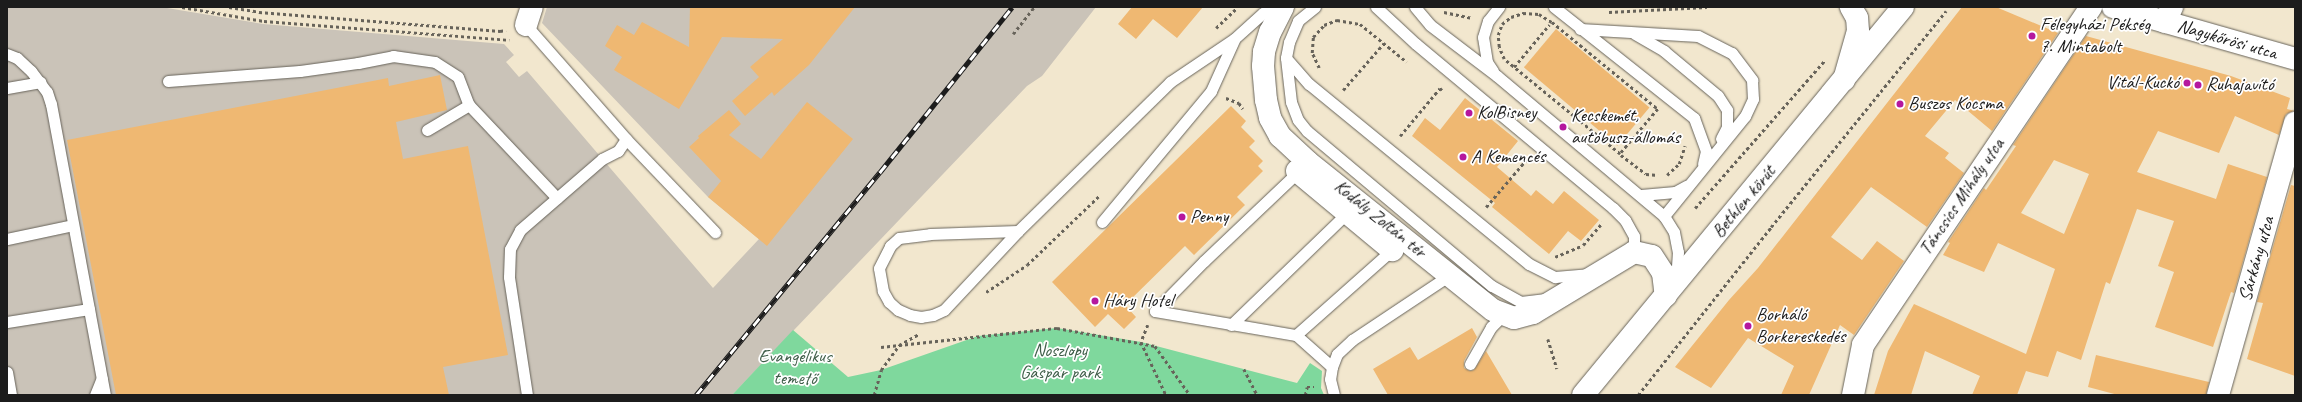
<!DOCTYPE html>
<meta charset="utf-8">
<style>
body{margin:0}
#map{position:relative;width:2302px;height:402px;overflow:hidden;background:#f2e7ce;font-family:Caveat,sans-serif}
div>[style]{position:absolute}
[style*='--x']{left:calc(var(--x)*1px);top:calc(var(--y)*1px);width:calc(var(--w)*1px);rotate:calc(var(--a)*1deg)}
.industrial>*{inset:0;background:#cac3b8}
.green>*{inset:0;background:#7fd89d}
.building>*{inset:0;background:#efb872;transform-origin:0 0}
.path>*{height:2.5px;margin-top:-1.25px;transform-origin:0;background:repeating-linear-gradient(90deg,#67635a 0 3px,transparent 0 6px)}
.roads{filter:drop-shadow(0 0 1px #67635a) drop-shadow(0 0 1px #67635a)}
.lane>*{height:11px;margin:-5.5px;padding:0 5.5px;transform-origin:5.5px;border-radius:5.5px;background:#fff}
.street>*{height:22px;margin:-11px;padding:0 11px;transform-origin:11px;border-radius:11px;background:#fff}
.secondary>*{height:22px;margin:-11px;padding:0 11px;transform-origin:11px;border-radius:11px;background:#fff}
.rail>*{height:4.5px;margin-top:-2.25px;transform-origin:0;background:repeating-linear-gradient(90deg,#fff 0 9px,#1c1c1c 0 18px);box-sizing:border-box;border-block:1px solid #1c1c1c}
.dots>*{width:11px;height:11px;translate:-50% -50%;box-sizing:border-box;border:2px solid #fff;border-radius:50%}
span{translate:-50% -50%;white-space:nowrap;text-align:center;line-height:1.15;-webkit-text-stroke:3.5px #fff;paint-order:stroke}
.poi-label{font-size:19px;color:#1c1c1c}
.left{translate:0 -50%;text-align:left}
.right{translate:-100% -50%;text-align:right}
.street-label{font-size:19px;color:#1c1c1c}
.park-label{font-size:19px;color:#3f5e49}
.frame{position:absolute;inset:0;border:8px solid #1c1c1c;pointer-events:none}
</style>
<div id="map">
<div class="industrial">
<div style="clip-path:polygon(7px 7px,161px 7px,263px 24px,504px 44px,514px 55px,506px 62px,519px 77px,527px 71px,713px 288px,759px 239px,708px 197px,542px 23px,547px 7px,1096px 7px,1042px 76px,1027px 86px,732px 395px,7px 395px)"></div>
</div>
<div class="green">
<div style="clip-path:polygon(1057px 328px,1141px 342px,1297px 383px,1310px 363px,1322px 371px,1321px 388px,1324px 395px,732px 395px,793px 330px,848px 377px,881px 370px,978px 336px)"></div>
</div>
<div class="building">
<div style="clip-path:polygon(690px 7px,855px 7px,809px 65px,774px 96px,772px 92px,745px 116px,732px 101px,759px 77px,750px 67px,783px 39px,722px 37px,679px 109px,614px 70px,622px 57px,605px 46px,617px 25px,634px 35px,642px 22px,689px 47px)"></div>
<div style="clip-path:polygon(1132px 7px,1203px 7px,1177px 38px,1153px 19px,1136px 39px,1118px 24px)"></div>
<div style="clip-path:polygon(1962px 7px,1996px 7px,2058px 33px,1992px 131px,1955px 100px,1925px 136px,1949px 153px,1945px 158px,1964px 173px,1927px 227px,1871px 187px,1831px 237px,1862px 260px,1877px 241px,1904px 261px,1854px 335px,1840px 325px,1809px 395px,1781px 395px,1794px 366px,1748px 338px,1711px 388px,1675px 367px,1729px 300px,1758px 268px)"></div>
<div style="left:1556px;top:29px;width:122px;height:50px;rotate:40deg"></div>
<div style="clip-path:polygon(evenodd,2086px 36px,2231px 76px,2290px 98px,2287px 109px,2295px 111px,2286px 114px,2279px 135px,2235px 116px,2219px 153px,2158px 131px,2137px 172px,2216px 199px,2228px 164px,2267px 177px,2234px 293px,2231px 292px,2213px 347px,2155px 327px,2174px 272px,2158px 266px,2174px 221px,2137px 209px,2110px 284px,2106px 282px,2081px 360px,2057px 351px,2048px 377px,2026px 371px,2017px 395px,1972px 395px,1980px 376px,1925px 351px,1911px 395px,1874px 395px,1888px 351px,1914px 304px,2026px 354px,2055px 269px,1998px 243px,1984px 272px,1943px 255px,1950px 243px,1948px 242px,1984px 188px,1986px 190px,2016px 146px,2013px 145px,2086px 36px,2054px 160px,2089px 174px,2064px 234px,2021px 213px,2054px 160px)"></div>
<div style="clip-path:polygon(440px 75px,447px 110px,396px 122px,403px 159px,468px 146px,508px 355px,443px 367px,449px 395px,116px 395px,67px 140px,388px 78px,389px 86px)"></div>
<div style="clip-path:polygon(1465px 98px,1518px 141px,1497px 167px,1531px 196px,1536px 190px,1553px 204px,1564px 191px,1599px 220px,1581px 241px,1568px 231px,1549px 254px,1492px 207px,1495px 203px,1412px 136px,1425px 118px,1440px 130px)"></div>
<div style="clip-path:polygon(807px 102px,853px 139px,767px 246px,708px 197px,721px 181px,689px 147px,699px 138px,698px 136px,729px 110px,741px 124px,729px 135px,761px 159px)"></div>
<div style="clip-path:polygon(1231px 106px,1246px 121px,1241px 127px,1255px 141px,1249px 147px,1263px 161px,1258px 166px,1263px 171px,1237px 197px,1245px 205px,1194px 255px,1185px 246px,1125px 305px,1136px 317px,1124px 329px,1108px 314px,1095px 327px,1052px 282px)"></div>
<div style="clip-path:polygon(2291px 185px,2295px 186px,2295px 376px,2247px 359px,2263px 303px,2257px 302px)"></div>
<div style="clip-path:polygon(1472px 328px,1477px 337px,1464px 361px,1464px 368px,1470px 371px,1474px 370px,1486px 351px,1512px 395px,1388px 395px,1373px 369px,1410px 347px,1418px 360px)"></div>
<div style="clip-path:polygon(2096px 355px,2209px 382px,2206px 395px,2118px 395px,2088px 387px)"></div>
</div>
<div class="path">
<div style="--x:182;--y:7;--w:83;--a:9.7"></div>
<div style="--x:264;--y:21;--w:246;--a:4.4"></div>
<div style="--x:229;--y:7;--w:30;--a:9"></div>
<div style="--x:259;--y:12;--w:242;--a:4.5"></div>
<div style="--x:500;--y:31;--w:6;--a:-9"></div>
<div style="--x:1444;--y:12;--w:29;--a:12"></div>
<div style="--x:1609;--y:12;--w:98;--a:-2.9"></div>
<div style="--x:1523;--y:13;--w:16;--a:4"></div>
<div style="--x:1539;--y:14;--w:15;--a:32"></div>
<div style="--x:1552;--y:22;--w:137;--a:39.4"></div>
<div style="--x:1658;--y:109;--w:59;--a:130.2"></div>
<div style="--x:1620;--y:154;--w:150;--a:-140.7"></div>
<div style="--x:1504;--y:59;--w:13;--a:-113"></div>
<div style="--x:1499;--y:47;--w:12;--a:-95"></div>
<div style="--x:1498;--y:35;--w:12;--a:-70"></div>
<div style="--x:1502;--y:24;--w:11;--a:-38"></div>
<div style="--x:1511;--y:17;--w:13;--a:-18"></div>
<div style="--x:1216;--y:28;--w:30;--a:-44"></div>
<div style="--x:1013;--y:34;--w:34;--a:-52"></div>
<div style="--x:1514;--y:67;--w:55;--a:-50.2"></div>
<div style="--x:1319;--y:68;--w:17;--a:-115"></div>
<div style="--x:1312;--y:53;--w:16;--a:-86"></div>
<div style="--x:1313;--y:37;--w:16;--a:-47"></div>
<div style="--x:1324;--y:25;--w:14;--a:-21"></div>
<div style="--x:1337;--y:20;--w:23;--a:10"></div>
<div style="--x:1360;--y:24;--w:60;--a:39"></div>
<div style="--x:1343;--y:90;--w:62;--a:-48.9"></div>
<div style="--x:1226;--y:98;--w:14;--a:21"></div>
<div style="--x:1239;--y:103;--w:7;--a:56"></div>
<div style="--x:1400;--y:136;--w:62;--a:-50.2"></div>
<div style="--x:1440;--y:88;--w:3;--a:45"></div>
<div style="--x:1621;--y:155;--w:31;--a:37"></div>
<div style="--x:1646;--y:174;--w:12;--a:5"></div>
<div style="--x:1667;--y:175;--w:16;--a:-43"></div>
<div style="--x:1679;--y:164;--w:19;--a:-72"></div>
<div style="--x:1486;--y:207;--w:63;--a:-49.5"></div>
<div style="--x:1695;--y:208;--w:197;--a:-48.7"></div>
<div style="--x:1555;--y:257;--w:30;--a:-23"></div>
<div style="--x:1583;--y:245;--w:30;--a:-49"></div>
<div style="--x:986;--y:292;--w:49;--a:-33.4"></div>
<div style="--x:1027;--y:265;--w:100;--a:-43.8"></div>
<div style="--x:1148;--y:325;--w:18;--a:112"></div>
<div style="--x:1141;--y:342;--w:59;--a:64.7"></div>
<div style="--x:1548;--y:339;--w:31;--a:73"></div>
<div style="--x:881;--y:347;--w:177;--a:-6.2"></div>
<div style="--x:1057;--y:328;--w:100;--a:10.4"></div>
<div style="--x:1155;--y:346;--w:60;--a:54.5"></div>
<div style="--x:1244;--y:369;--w:29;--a:63"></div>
<div style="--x:874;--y:395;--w:26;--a:-74"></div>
<div style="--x:881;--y:370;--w:31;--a:-54"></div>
<div style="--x:899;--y:345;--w:23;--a:-29"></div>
<div style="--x:1305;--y:395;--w:8;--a:-76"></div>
<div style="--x:1307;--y:387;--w:7;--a:0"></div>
<div style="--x:1638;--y:395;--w:214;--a:-51.6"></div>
<div style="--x:1771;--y:227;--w:278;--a:-51"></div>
</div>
<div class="roads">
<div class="lane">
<div style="--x:1315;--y:7;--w:22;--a:141"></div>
<div style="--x:1298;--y:21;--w:23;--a:113"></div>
<div style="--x:1289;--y:42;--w:16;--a:101"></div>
<div style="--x:1286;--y:58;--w:44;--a:83.5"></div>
<div style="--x:1291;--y:102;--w:19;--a:69"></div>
<div style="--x:1298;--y:120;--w:14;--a:51"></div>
<div style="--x:1307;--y:131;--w:241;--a:40"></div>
<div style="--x:1492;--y:286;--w:33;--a:29"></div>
<div style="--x:1521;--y:302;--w:25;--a:-7"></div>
<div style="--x:1376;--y:7;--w:54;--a:42.8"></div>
<div style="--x:1416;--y:44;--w:256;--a:39.8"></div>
<div style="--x:1613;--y:208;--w:17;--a:45"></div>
<div style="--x:1625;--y:220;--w:18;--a:61"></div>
<div style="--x:1634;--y:236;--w:16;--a:90"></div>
<div style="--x:1415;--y:7;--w:23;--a:50"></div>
<div style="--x:1430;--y:25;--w:84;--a:37.3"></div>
<div style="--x:1497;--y:76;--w:218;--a:40"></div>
<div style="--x:1664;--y:216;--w:19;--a:58"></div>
<div style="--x:1674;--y:232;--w:20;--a:79"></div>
<div style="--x:1678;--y:252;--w:26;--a:94"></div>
<div style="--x:1554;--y:7;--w:179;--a:38.4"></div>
<div style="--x:1694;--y:118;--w:35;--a:70"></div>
<div style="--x:1706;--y:151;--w:13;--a:103"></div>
<div style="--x:526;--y:25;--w:152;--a:48.7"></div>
<div style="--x:626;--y:139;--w:129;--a:46.3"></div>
<div style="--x:1580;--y:29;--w:118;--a:3.4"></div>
<div style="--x:1698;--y:36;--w:38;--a:27"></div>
<div style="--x:1732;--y:53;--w:34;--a:53"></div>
<div style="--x:1752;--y:80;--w:19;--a:87"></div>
<div style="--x:1753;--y:99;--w:19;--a:115"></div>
<div style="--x:1745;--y:116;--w:129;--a:129"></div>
<div style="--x:1635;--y:34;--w:34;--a:30"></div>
<div style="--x:1664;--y:51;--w:70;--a:39.8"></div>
<div style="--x:1718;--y:96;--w:17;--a:57"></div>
<div style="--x:1727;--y:110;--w:17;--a:90"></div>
<div style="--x:1727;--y:127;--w:13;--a:117"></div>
<div style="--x:7;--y:54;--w:11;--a:22"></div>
<div style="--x:17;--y:58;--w:19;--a:43"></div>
<div style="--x:31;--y:71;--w:26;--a:53"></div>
<div style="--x:47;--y:92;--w:13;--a:72"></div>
<div style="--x:51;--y:104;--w:296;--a:79.5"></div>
<div style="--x:1286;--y:58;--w:35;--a:49"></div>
<div style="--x:1309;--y:84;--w:284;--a:39.3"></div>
<div style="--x:1529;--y:264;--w:29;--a:27"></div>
<div style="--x:1555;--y:277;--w:33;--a:-5"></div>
<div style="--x:1493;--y:71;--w:11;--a:-124"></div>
<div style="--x:1487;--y:62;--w:25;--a:-99"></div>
<div style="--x:1483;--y:37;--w:17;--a:-73"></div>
<div style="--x:1488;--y:21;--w:18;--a:-52"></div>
<div style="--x:168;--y:81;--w:132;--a:-4.3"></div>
<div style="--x:300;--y:71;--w:59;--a:-7.9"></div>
<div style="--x:358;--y:63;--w:36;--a:-11"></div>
<div style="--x:393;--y:56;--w:42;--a:8.1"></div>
<div style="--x:435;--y:62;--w:27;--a:33"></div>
<div style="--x:458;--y:77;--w:30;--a:69"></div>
<div style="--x:7;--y:88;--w:34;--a:-10"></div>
<div style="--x:427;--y:130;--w:49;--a:-30.8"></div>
<div style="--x:469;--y:105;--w:128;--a:46.6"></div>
<div style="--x:1301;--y:169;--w:134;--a:136.5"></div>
<div style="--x:1204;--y:261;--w:70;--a:134.4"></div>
<div style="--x:1155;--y:311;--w:143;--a:9.7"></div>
<div style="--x:1296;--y:335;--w:131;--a:-41.6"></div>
<div style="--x:1641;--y:195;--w:34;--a:-5"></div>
<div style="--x:1675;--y:192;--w:13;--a:-29"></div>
<div style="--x:1102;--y:222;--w:170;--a:-50.2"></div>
<div style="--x:1211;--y:91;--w:56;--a:-65.7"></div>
<div style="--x:1018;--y:231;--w:108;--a:133.1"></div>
<div style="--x:944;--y:310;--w:12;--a:156"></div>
<div style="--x:933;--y:315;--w:12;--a:171"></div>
<div style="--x:921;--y:317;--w:11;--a:-170"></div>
<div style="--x:910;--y:315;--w:13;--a:-157"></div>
<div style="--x:898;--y:310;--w:12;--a:-138"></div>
<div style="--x:889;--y:302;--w:13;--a:-119"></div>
<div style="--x:883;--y:291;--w:23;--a:-100"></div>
<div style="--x:879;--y:268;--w:25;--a:-63"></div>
<div style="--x:890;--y:246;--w:12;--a:-42"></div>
<div style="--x:899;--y:238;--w:31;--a:-7"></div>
<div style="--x:930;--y:234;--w:88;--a:-2"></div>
<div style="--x:1018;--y:231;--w:213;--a:-44.4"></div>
<div style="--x:1170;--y:82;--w:77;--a:-33.9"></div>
<div style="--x:1234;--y:39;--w:39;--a:-42"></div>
<div style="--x:1263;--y:13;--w:15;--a:-23"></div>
<div style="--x:7;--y:239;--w:67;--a:-12"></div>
<div style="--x:7;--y:322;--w:83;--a:-9"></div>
<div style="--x:1231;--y:325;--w:165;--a:-44"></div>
<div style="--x:1296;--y:335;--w:48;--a:41.6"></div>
<div style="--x:1332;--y:367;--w:12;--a:99"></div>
<div style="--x:1330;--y:379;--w:16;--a:76"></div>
<div style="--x:1470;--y:364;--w:43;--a:-60.4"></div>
<div style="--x:1491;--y:327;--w:18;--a:-45"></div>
<div style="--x:1332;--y:367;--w:14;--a:-69"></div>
<div style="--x:1337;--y:354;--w:21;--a:-43"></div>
<div style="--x:1352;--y:340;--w:118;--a:-33.6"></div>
<div style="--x:7;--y:372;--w:23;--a:80"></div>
<div style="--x:95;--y:395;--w:18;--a:-68"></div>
<div style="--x:527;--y:395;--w:119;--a:-98.7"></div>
<div style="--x:509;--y:277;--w:28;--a:-88"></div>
<div style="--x:510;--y:249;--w:21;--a:-62"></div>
<div style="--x:520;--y:230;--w:108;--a:-40.9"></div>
<div style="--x:602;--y:159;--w:18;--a:-27"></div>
<div style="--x:618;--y:151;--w:14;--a:-56"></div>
</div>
<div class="street">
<div style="--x:1283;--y:7;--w:28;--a:117"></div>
<div style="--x:1270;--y:32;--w:21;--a:107"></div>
<div style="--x:1264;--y:52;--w:14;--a:94"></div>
<div style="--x:1263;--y:66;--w:34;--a:85"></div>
<div style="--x:1266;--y:100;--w:18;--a:77"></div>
<div style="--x:1270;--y:118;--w:21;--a:61"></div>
<div style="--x:1280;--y:136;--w:38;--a:43"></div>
<div style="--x:1308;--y:162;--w:237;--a:38.7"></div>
<div style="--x:1493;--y:310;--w:22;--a:21"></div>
<div style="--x:1514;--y:318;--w:20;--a:-15"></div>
<div style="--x:1533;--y:313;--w:118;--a:-31.1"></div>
<div style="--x:1634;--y:252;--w:18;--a:13"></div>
<div style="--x:1652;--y:256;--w:20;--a:57"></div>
<div style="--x:1663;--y:273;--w:23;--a:83"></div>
<div style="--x:2165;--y:22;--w:17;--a:-65"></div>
<div style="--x:526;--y:25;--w:19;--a:-72"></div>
<div style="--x:1844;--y:80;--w:51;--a:-74.1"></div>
<div style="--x:1858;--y:31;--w:13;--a:-94"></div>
<div style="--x:1857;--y:18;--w:13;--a:-119"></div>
<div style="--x:1297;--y:171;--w:124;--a:39.7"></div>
<div style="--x:1853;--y:395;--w:51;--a:-78.7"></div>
<div style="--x:1863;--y:345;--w:408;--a:-56"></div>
<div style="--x:2218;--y:395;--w:283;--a:-74.2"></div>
</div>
<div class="secondary">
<div style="--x:2113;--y:7;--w:189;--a:15.9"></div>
<div style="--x:1583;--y:395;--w:503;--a:-50.49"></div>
</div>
</div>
<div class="rail">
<div style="--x:696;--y:395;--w:289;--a:-50.5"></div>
<div style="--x:880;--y:172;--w:211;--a:-51.3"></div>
</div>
<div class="dots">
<div style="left:2032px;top:36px;background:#b5179e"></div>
<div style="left:2187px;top:83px;background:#b5179e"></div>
<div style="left:2198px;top:85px;background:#b5179e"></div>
<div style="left:1900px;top:104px;background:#b5179e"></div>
<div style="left:1469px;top:113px;background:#b5179e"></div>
<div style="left:1563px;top:127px;background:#b5179e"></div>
<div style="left:1463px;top:157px;background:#b5179e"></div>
<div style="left:1182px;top:217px;background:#b5179e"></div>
<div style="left:1095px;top:301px;background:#b5179e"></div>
<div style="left:1748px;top:326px;background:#b5179e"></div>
</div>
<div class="poi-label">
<span class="left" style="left:2040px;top:36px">Félegyházi Pékség<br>7. Mintabolt</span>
<span class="right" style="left:2179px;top:83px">Vitál-Kuckó</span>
<span class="left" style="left:2206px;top:85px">Ruhajavító</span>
<span class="left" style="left:1908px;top:104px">Buszos Kocsma</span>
<span class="left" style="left:1477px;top:113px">KolBisney</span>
<span class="left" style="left:1571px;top:127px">Kecskemét,<br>autóbusz-állomás</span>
<span class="left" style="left:1471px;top:157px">A Kemencés</span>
<span class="left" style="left:1190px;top:217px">Penny</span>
<span class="left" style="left:1103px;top:301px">Háry Hotel</span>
<span class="left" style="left:1756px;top:326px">Borháló<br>Borkereskedés</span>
</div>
<div class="street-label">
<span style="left:2227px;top:40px;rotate:16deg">Nagykőrösi utca</span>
<span style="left:1962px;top:197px;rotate:-56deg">Táncsics Mihály utca</span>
<span style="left:1744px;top:202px;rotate:-50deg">Bethlen körút</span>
<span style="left:1380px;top:219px;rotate:39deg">Kodály Zoltán tér</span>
<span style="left:2257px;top:259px;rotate:-74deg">Sárkány utca</span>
</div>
<div class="park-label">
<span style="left:1060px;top:362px">Noszlopy<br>Gáspár park</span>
<span style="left:795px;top:368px">Evangélikus<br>temető</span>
</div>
<div class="frame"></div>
</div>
